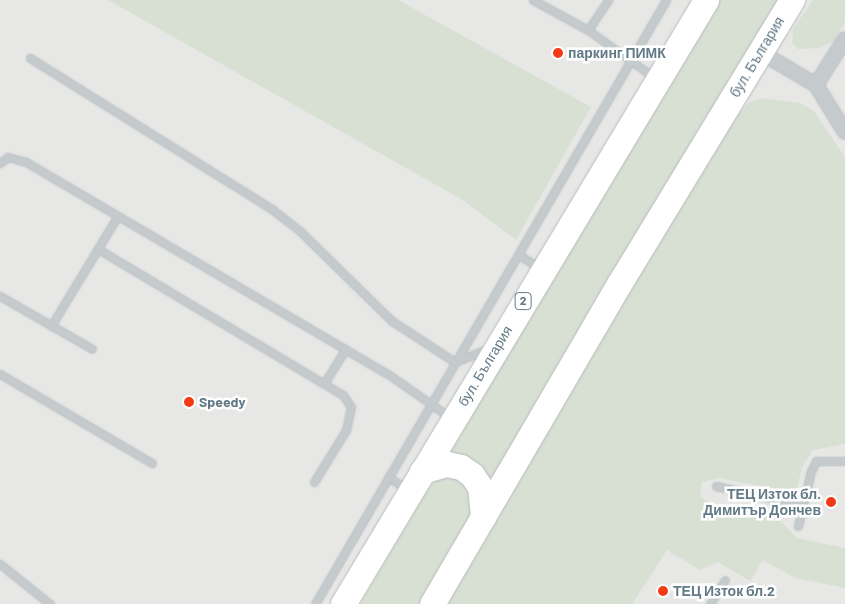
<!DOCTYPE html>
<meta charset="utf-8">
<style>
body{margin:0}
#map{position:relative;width:845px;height:604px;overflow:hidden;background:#f6f6f2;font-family:Barlow,sans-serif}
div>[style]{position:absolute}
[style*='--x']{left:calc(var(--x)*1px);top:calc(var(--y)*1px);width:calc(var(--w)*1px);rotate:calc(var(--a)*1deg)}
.built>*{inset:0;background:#e7e8e6;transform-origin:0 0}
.green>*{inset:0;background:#d8dfd3}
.roads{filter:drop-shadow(0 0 1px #b7bbbe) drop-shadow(0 0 1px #b7bbbe)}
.lane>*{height:7px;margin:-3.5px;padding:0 3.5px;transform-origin:3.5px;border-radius:3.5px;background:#c5cacc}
.street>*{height:14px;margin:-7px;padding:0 7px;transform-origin:7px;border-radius:7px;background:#c5cacc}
.highway>*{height:25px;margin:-12.5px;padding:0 12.5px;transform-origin:12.5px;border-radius:12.5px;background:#fff}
.dots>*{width:14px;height:14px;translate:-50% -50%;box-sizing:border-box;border:2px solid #fff;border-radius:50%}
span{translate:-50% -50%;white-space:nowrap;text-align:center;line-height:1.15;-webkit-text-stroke:5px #fff;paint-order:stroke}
.shield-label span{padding:1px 4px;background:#fff;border:1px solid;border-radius:4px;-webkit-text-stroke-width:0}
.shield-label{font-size:12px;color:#627986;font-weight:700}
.poi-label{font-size:14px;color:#627986;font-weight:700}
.left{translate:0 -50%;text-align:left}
.right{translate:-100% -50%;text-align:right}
.street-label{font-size:14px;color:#627986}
</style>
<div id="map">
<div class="built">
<div style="left:0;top:0;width:845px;height:604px"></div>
</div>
<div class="green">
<div style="clip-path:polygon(108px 0,398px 0,591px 107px,516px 240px,461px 199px)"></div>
<div style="clip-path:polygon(716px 0,781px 0,494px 476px,485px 477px,449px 454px,447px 448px)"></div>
<div style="clip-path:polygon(813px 0,845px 0,845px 22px,834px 41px,820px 48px,798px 49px,792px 43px,793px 29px)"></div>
<div style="clip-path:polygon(760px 98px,800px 103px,814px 111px,845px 157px,845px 444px,813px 450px,802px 467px,796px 493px,719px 478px,702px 482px,700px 496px,717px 508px,778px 518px,797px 538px,845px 548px,845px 588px,795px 578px,763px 560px,750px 581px,718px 562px,700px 570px,667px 550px,632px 604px,442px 604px,712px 154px,737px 116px,750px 102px)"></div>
<div style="clip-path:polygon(447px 474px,470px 485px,471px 513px,421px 604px,360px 604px,425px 493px,436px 480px)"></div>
</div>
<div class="roads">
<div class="lane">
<div style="--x:533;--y:0;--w:63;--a:28.6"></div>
<div style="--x:588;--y:30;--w:82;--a:35.6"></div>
<div style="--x:588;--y:30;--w:36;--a:-56"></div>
<div style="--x:30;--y:58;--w:287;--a:32"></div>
<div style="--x:273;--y:210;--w:37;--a:38"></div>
<div style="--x:302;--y:233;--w:126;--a:44.4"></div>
<div style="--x:392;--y:321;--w:75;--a:33.1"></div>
<div style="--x:455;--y:362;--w:35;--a:-22"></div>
<div style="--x:0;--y:163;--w:10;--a:-37"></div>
<div style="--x:8;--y:157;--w:19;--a:16"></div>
<div style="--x:26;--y:162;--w:420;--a:30.4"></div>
<div style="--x:388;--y:374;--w:77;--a:34.9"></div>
<div style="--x:98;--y:249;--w:285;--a:30.8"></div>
<div style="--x:343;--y:395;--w:14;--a:56"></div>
<div style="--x:351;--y:407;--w:24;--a:102"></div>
<div style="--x:346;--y:430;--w:61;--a:121.6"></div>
<div style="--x:519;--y:255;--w:25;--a:32"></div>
<div style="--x:0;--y:296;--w:106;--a:29.9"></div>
<div style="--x:51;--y:326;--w:127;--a:-58.8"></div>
<div style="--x:0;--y:374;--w:176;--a:30.4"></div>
<div style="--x:325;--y:382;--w:39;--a:-58"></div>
<div style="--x:388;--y:477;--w:22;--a:32"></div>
<div style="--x:716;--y:486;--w:88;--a:12.5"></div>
<div style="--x:798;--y:526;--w:57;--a:-76.7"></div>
<div style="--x:811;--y:471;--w:11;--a:-63"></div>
<div style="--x:816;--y:461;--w:29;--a:0"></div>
<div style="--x:0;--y:564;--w:64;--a:38.7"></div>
<div style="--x:315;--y:604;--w:699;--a:-59.84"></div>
<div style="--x:710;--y:604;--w:28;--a:-58"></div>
</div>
<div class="street">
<div style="--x:760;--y:52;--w:65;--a:30.5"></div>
<div style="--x:816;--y:85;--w:55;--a:58.3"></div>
<div style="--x:816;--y:85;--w:54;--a:-57.8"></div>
</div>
<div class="highway">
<div style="--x:422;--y:471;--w:26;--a:-16"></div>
<div style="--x:447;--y:464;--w:14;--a:12"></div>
<div style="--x:461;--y:467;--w:14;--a:36"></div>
<div style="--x:472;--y:475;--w:14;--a:56"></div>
<div style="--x:480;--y:487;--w:30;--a:84"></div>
<div style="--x:343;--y:604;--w:705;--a:-58.99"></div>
<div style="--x:432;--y:604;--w:371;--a:-59.7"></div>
<div style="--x:619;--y:284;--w:333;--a:-58.7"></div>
</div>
</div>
<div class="dots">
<div style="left:558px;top:53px;background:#f43a15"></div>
<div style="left:189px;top:402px;background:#f43a15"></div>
<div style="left:831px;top:502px;background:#f43a15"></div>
<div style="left:663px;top:591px;background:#f43a15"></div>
</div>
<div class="shield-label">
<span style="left:523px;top:301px">2</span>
</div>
<div class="poi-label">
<span class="left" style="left:568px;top:53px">паркинг ПИМК</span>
<span class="left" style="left:199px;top:402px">Speedy</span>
<span class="right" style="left:821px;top:502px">ТЕЦ Изток бл.<br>Димитър Дончев</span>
<span class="left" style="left:673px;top:591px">ТЕЦ Изток бл.2</span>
</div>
<div class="street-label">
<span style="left:757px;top:57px;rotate:-59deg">бул. България</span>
<span style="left:485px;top:366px;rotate:-59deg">бул. България</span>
</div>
</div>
